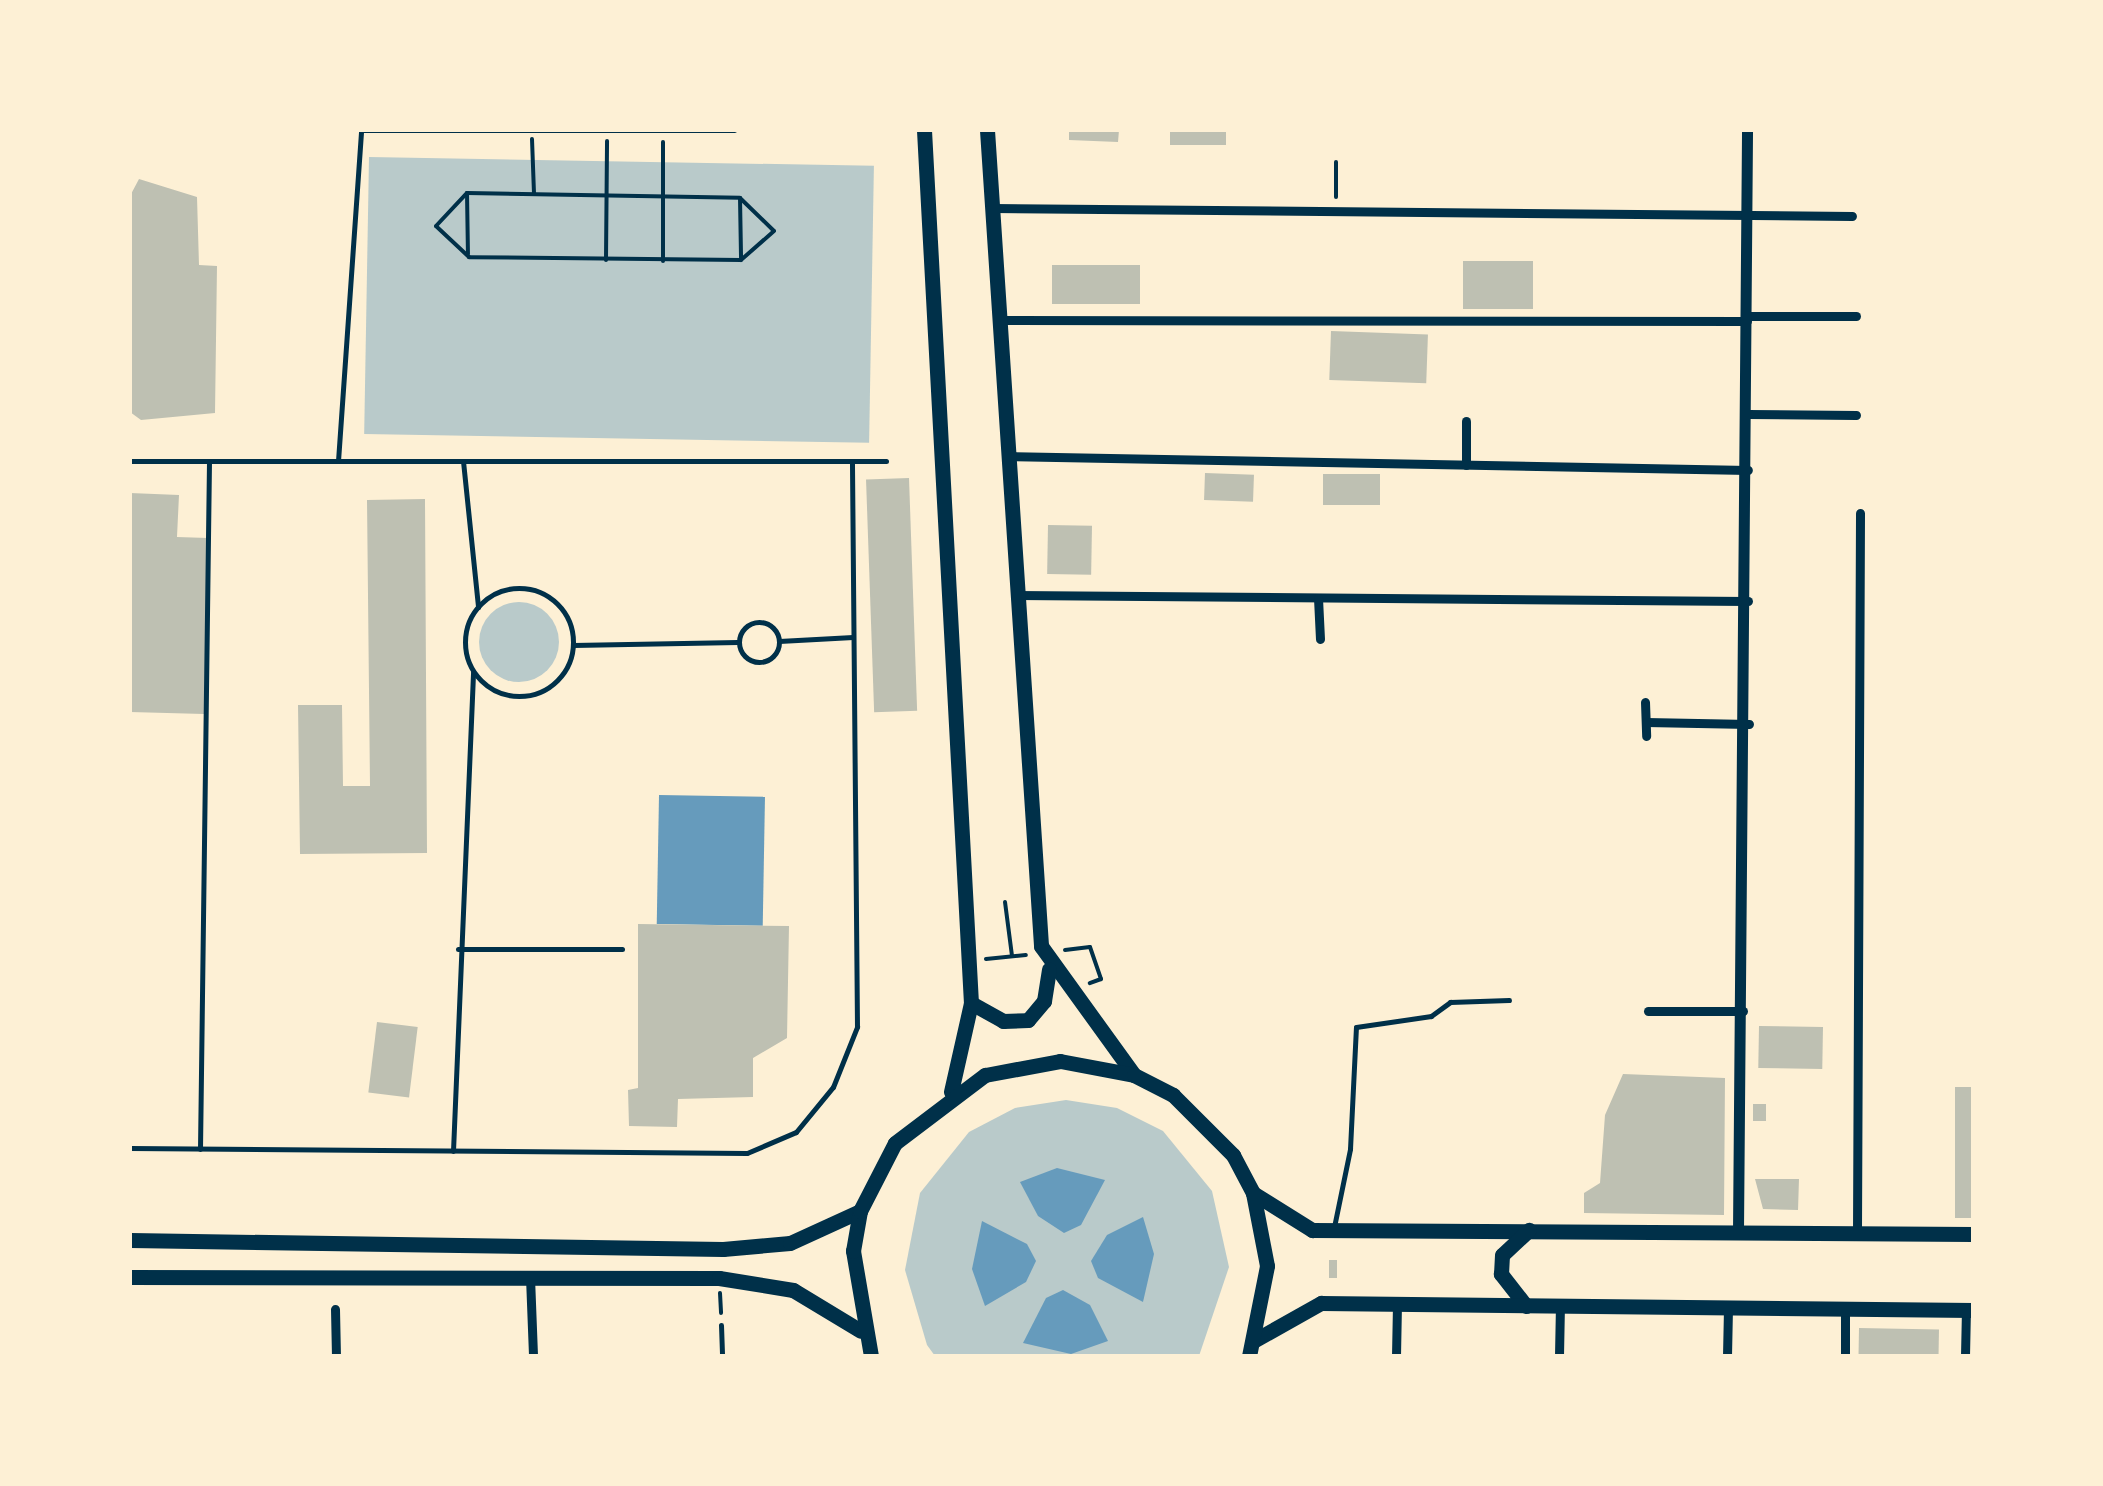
<!DOCTYPE html>
<style>
body{margin:0}
#map{position:relative;width:2103px;height:1486px;overflow:hidden;background:#fdf0d5;font-family:"Titillium Web",sans-serif}
div>[style]{position:absolute}
[style*='--x']{left:calc(var(--x)*1px);top:calc(var(--y)*1px);width:calc(var(--w)*1px);rotate:calc(var(--a)*1deg)}
.green>*{inset:0;background:#b9caca;transform-origin:0 0}
.round{border-radius:50%}
.water>*{inset:0;background:#669bbc;transform-origin:0 0}
.building>*{inset:0;background:#bec0b2;transform-origin:0 0}
.path>*{height:4px;margin:-2px;padding:0 2px;transform-origin:2px;border-radius:2px;background:#003049}
.service>*{height:5px;margin:-2.5px;padding:0 2.5px;transform-origin:2.5px;border-radius:2.5px;background:#003049}
.service>.ring{margin:-2.5px;padding:0;box-sizing:content-box;background:none;border:5px solid #003049;border-radius:50%}
.minor>*{height:9px;margin:-4.5px;padding:0 4.5px;transform-origin:4.5px;border-radius:4.5px;background:#003049}
.tertiary>*{height:11px;margin:-5.5px;padding:0 5.5px;transform-origin:5.5px;border-radius:5.5px;background:#003049}
.primary>*{height:15px;margin:-7.5px;padding:0 7.5px;transform-origin:7.5px;border-radius:7.5px;background:#003049}
span{translate:-50% -50%;white-space:nowrap;text-align:center;line-height:1.15;-webkit-text-stroke:10px #fdf0d5;paint-order:stroke}
.frame{position:absolute;inset:0;border:132px solid #fdf0d5;pointer-events:none}
</style>
<div id="map">
<div class="green">
<div style="left:369px;top:157px;width:505px;height:277px;rotate:1deg"></div>
<div class="round" style="left:479px;top:602px;width:80px;height:80px"></div>
<div style="clip-path:polygon(1066px 1100px,1117px 1108px,1163px 1131px,1212px 1191px,1229px 1267px,1199px 1356px,935px 1356px,927px 1345px,905px 1270px,920px 1193px,969px 1132px,1015px 1108px)"></div>
</div>
<div class="water">
<div style="left:659px;top:795px;width:106px;height:129px;rotate:1deg"></div>
<div style="clip-path:polygon(1057px 1168px,1105px 1180px,1081px 1225px,1064px 1233px,1038px 1216px,1020px 1182px)"></div>
<div style="clip-path:polygon(1143px 1217px,1154px 1254px,1143px 1302px,1098px 1278px,1091px 1261px,1107px 1235px)"></div>
<div style="clip-path:polygon(982px 1221px,1027px 1244px,1036px 1261px,1026px 1282px,985px 1306px,972px 1269px)"></div>
<div style="clip-path:polygon(1063px 1290px,1090px 1305px,1108px 1341px,1071px 1354px,1023px 1343px,1046px 1298px)"></div>
</div>
<div class="building">
<div style="clip-path:polygon(1069px 130px,1119px 130px,1118px 142px,1069px 140px)"></div>
<div style="left:1170px;top:130px;width:56px;height:15px"></div>
<div style="clip-path:polygon(139px 179px,197px 197px,199px 265px,217px 266px,215px 413px,141px 420px,130px 412px,130px 196px)"></div>
<div style="left:1463px;top:261px;width:70px;height:48px"></div>
<div style="left:1052px;top:265px;width:88px;height:39px"></div>
<div style="left:1331px;top:331px;width:97px;height:49px;rotate:2deg"></div>
<div style="left:1205px;top:473px;width:49px;height:27px;rotate:2deg"></div>
<div style="left:1323px;top:474px;width:57px;height:31px"></div>
<div style="left:909px;top:478px;width:233px;height:43px;rotate:88deg"></div>
<div style="clip-path:polygon(130px 493px,179px 495px,177px 537px,208px 538px,204px 714px,130px 712px)"></div>
<div style="clip-path:polygon(425px 499px,427px 853px,300px 854px,298px 705px,342px 705px,343px 786px,370px 786px,367px 500px)"></div>
<div style="left:1048px;top:525px;width:44px;height:49px;rotate:1deg"></div>
<div style="clip-path:polygon(638px 924px,789px 926px,787px 1038px,753px 1058px,753px 1097px,678px 1099px,677px 1127px,629px 1126px,628px 1090px,638px 1088px)"></div>
<div style="left:377px;top:1022px;width:41px;height:71px;rotate:7deg"></div>
<div style="left:1759px;top:1026px;width:64px;height:42px;rotate:1deg"></div>
<div style="clip-path:polygon(1623px 1074px,1725px 1078px,1724px 1215px,1584px 1213px,1584px 1193px,1600px 1183px,1605px 1115px)"></div>
<div style="left:1955px;top:1087px;width:18px;height:131px"></div>
<div style="left:1753px;top:1104px;width:13px;height:17px"></div>
<div style="clip-path:polygon(1755px 1179px,1799px 1179px,1798px 1210px,1763px 1209px)"></div>
<div style="left:1329px;top:1260px;width:8px;height:18px"></div>
<div style="left:1859px;top:1328px;width:80px;height:28px;rotate:1deg"></div>
</div>
<div class="path">
<div style="--x:532;--y:139;--w:55;--a:87.9"></div>
<div style="--x:467;--y:193;--w:273;--a:1"></div>
<div style="--x:740;--y:198;--w:47;--a:44.1"></div>
<div style="--x:774;--y:231;--w:44;--a:138.7"></div>
<div style="--x:741;--y:260;--w:272;--a:-179.4"></div>
<div style="--x:469;--y:257;--w:45;--a:-136.8"></div>
<div style="--x:436;--y:226;--w:45;--a:-46.8"></div>
<div style="--x:467;--y:193;--w:61;--a:89.1"></div>
<div style="--x:1336;--y:197;--w:35;--a:-90"></div>
<div style="--x:740;--y:198;--w:60;--a:89"></div>
<div style="--x:606;--y:260;--w:119;--a:-89.5"></div>
<div style="--x:663;--y:261;--w:119;--a:-90"></div>
<div style="--x:1005;--y:902;--w:54;--a:82.6"></div>
<div style="--x:1065;--y:950;--w:25;--a:-7"></div>
<div style="--x:1090;--y:947;--w:34;--a:71"></div>
<div style="--x:1101;--y:979;--w:12;--a:160"></div>
<div style="--x:986;--y:959;--w:40;--a:-5.7"></div>
<div style="--x:720;--y:1293;--w:20;--a:87"></div>
</div>
<div class="service">
<div style="--x:363;--y:130;--w:371;--a:0"></div>
<div style="--x:130;--y:461;--w:756;--a:0"></div>
<div style="--x:338;--y:461;--w:332;--a:-86"></div>
<div style="--x:463;--y:461;--w:147;--a:84.1"></div>
<div class="ring" style="left:465px;top:588px;width:103px;height:103px"></div>
<div class="ring" style="left:739px;top:622px;width:35px;height:35px"></div>
<div style="--x:779;--y:641;--w:74;--a:-3.1"></div>
<div style="--x:573;--y:645;--w:165;--a:-1"></div>
<div style="--x:458;--y:949;--w:164;--a:0"></div>
<div style="--x:130;--y:1148;--w:617;--a:0.46"></div>
<div style="--x:747;--y:1153;--w:53;--a:-23.2"></div>
<div style="--x:796;--y:1132;--w:58;--a:-50.6"></div>
<div style="--x:833;--y:1087;--w:65;--a:-68.2"></div>
<div style="--x:857;--y:1027;--w:566;--a:-90.51"></div>
<div style="--x:200;--y:1149;--w:687;--a:-89.25"></div>
<div style="--x:453;--y:1151;--w:480;--a:-87.6"></div>
<div style="--x:1334;--y:1227;--w:80;--a:-78.4"></div>
<div style="--x:1350;--y:1149;--w:122;--a:-87.2"></div>
<div style="--x:1356;--y:1027;--w:76;--a:-8.3"></div>
<div style="--x:1431;--y:1016;--w:24;--a:-36"></div>
<div style="--x:1450;--y:1002;--w:59;--a:-1.9"></div>
<div style="--x:721;--y:1325;--w:31;--a:88"></div>
</div>
<div class="minor">
<div style="--x:992;--y:208;--w:860;--a:0.53"></div>
<div style="--x:1747;--y:316;--w:109;--a:0"></div>
<div style="--x:999;--y:320;--w:748;--a:0.08"></div>
<div style="--x:1748;--y:414;--w:108;--a:0.5"></div>
<div style="--x:1007;--y:456;--w:741;--a:1.08"></div>
<div style="--x:1466;--y:465;--w:44;--a:-90"></div>
<div style="--x:1016;--y:595;--w:732;--a:0.47"></div>
<div style="--x:1318;--y:598;--w:41;--a:87.2"></div>
<div style="--x:1645;--y:702;--w:34;--a:88"></div>
<div style="--x:1646;--y:722;--w:103;--a:1.1"></div>
<div style="--x:1648;--y:1011;--w:95;--a:0"></div>
<div style="--x:1857;--y:1232;--w:719;--a:-89.76"></div>
<div style="--x:530;--y:1277;--w:79;--a:87.8"></div>
<div style="--x:335;--y:1309;--w:47;--a:88.8"></div>
<div style="--x:1396;--y:1356;--w:52;--a:-88.9"></div>
<div style="--x:1559;--y:1356;--w:50;--a:-88.9"></div>
<div style="--x:1727;--y:1356;--w:49;--a:-88.8"></div>
<div style="--x:1845;--y:1356;--w:48;--a:-90"></div>
<div style="--x:1965;--y:1356;--w:46;--a:-88.8"></div>
</div>
<div class="tertiary">
<div style="--x:1738;--y:1231;--w:1101;--a:-89.53"></div>
</div>
<div class="primary">
<div style="--x:924;--y:130;--w:874;--a:86.92"></div>
<div style="--x:971;--y:1003;--w:91;--a:102.7"></div>
<div style="--x:987;--y:130;--w:818;--a:86.21"></div>
<div style="--x:1041;--y:946;--w:159;--a:54.2"></div>
<div style="--x:971;--y:1003;--w:37;--a:29"></div>
<div style="--x:1003;--y:1021;--w:25;--a:-2"></div>
<div style="--x:1028;--y:1020;--w:25;--a:-50"></div>
<div style="--x:1044;--y:1001;--w:32;--a:-81"></div>
<div style="--x:1253;--y:1193;--w:70;--a:32.1"></div>
<div style="--x:1312;--y:1230;--w:661;--a:0.35"></div>
<div style="--x:130;--y:1240;--w:593;--a:0.87"></div>
<div style="--x:723;--y:1249;--w:67;--a:-5.1"></div>
<div style="--x:790;--y:1243;--w:77;--a:-24.6"></div>
<div style="--x:130;--y:1277;--w:589;--a:0.1"></div>
<div style="--x:719;--y:1278;--w:75;--a:9.2"></div>
<div style="--x:793;--y:1290;--w:79;--a:31.1"></div>
<div style="--x:1526;--y:1306;--w:41;--a:-128"></div>
<div style="--x:1501;--y:1274;--w:19;--a:-87"></div>
<div style="--x:1502;--y:1255;--w:37;--a:-43"></div>
<div style="--x:1255;--y:1340;--w:76;--a:-29.3"></div>
<div style="--x:1321;--y:1303;--w:652;--a:0.62"></div>
<div style="--x:871;--y:1356;--w:107;--a:-99.7"></div>
<div style="--x:853;--y:1251;--w:41;--a:-80.1"></div>
<div style="--x:860;--y:1211;--w:76;--a:-62.8"></div>
<div style="--x:895;--y:1143;--w:113;--a:-37.1"></div>
<div style="--x:985;--y:1075;--w:76;--a:-10.6"></div>
<div style="--x:1060;--y:1061;--w:75;--a:10.7"></div>
<div style="--x:1134;--y:1075;--w:44;--a:27.1"></div>
<div style="--x:1173;--y:1095;--w:85;--a:45"></div>
<div style="--x:1233;--y:1155;--w:43;--a:62.2"></div>
<div style="--x:1253;--y:1193;--w:74;--a:79.1"></div>
<div style="--x:1267;--y:1266;--w:92;--a:101.3"></div>
</div>
<div class="frame"></div>
</div>
